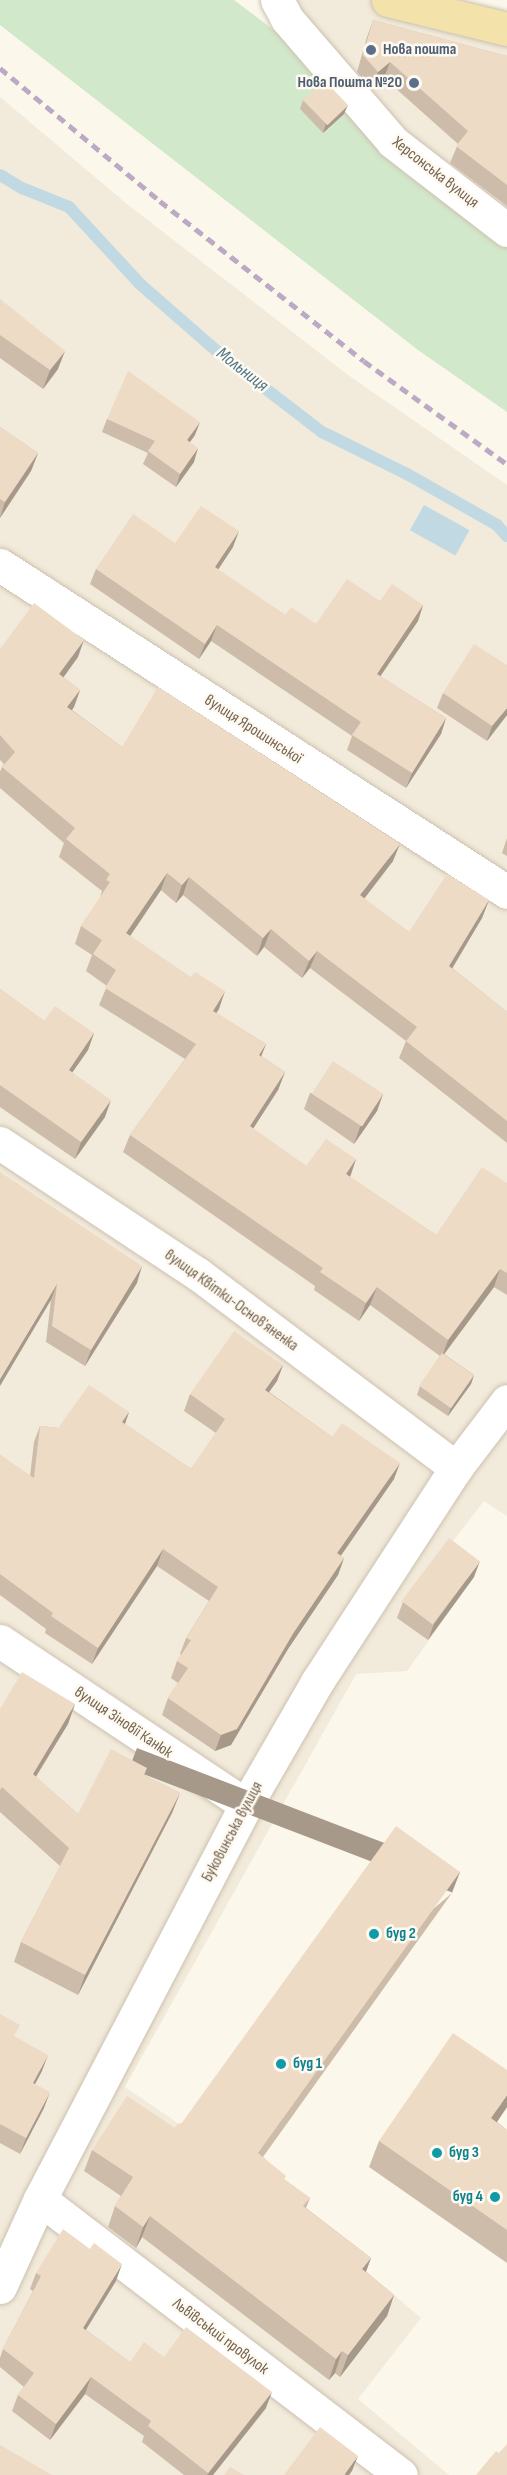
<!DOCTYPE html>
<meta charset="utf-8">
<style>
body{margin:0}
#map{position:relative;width:507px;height:2475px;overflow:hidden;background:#fbf7eb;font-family:"Sofia Sans Condensed",sans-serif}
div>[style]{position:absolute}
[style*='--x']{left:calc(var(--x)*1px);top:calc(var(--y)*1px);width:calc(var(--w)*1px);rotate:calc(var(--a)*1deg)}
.residential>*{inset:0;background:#f2eada}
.green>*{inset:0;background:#d2e8ca}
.water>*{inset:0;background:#c1d9e3;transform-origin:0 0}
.stream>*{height:12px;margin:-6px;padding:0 6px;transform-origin:6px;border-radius:6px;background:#c1d9e3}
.roads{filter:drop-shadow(0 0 2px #ccc1b1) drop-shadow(0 0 2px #ccc1b1)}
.minor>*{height:33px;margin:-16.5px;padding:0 16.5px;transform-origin:16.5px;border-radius:16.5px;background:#fff}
.major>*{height:33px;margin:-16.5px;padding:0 16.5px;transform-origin:16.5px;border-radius:16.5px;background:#f3e2aa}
.rail>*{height:4.5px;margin-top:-2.25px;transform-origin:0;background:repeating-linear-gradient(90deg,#bca9c5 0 9px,transparent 0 15px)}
.wall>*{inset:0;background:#cdbca9}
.shaded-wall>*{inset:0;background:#a7998a;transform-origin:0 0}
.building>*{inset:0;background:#eedbc5;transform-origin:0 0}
.dots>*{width:16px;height:16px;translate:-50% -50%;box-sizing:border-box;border:3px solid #fefaf1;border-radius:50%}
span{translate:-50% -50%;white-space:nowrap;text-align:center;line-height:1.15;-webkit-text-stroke:5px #fefaf1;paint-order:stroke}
.service-label{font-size:16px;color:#4e5e75;font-weight:700}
.left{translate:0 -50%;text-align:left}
.right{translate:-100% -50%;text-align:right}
.street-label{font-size:16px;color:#746250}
.culture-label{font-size:16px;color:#0d838f;font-weight:700}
.water-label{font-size:18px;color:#4f788b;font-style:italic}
</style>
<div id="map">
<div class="residential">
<div style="clip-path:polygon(279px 0,382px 0,507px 30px,507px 228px,396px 142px)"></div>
<div style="clip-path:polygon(0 97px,127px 204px,348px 375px,507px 485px,507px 1516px,484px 1501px,443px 1554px,474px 1577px,407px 1671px,356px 1674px,125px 2087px,251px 2173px,421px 2318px,358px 2399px,449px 2475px,0 2475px)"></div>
</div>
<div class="green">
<div style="clip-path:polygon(0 0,234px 0,283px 37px,404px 173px,507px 246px,507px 412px,418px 350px,0 25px)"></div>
</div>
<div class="water">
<div style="left:424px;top:505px;width:52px;height:29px;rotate:29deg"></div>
</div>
<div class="stream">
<div style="--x:0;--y:175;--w:26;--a:31"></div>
<div style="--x:22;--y:188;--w:51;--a:22"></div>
<div style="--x:69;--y:207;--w:105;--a:47.3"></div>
<div style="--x:140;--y:284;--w:103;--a:41.1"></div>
<div style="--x:218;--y:352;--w:131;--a:37.6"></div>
<div style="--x:322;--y:432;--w:95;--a:26.3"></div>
<div style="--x:407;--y:474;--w:103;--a:29.5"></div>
<div style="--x:497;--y:525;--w:15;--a:48"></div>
</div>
<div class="roads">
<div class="minor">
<div style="--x:277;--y:0;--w:21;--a:62"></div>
<div style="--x:287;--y:19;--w:162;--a:49.2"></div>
<div style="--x:393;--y:142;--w:144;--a:37.7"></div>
<div style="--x:0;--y:565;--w:603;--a:32.82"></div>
<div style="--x:0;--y:1143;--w:237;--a:33.5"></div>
<div style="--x:198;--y:1274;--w:323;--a:36.9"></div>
<div style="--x:0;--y:1641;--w:296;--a:33.7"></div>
<div style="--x:40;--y:2199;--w:454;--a:37.4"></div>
<div style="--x:0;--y:2287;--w:97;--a:-65.6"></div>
<div style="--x:40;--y:2199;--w:445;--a:-62.4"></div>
<div style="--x:246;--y:1805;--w:142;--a:-60"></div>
<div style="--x:317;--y:1682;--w:255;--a:-57"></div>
<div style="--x:456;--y:1468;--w:84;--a:-52.7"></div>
</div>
<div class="major">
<div style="--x:388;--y:0;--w:122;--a:13.7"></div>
</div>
</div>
<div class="rail">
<div style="--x:0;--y:68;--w:208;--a:39.7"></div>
<div style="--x:160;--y:201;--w:259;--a:38.1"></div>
<div style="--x:364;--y:361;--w:176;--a:35.8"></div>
</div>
<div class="wall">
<div style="clip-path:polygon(373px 20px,507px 56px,507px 206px,450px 163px,458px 144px,384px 78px,372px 89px,357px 72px,367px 37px)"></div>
<div style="clip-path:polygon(303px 100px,344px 114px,323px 133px,300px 109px)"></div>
<div style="clip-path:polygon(0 299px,58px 369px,43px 389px,0 358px)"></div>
<div style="clip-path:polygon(107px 419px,195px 435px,190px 442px,194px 462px,176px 487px,143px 464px,148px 453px,102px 432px)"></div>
<div style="clip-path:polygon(0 427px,38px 453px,31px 471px,0 518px)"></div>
<div style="clip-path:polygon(175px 543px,233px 547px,218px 570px,285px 615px,316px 624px,380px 601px,423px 605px,418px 621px,380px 676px,446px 718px,441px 734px,406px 788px,347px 750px,352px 736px,211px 641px,199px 659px,90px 584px,96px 569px)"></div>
<div style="clip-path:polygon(0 649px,78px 657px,63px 677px,80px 690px,74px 707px,72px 710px,122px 747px,393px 861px,364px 899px,409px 932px,489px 900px,482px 918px,452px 968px,507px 1012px,507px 1143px,399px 1058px,406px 1041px,310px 968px,302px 978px,264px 947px,257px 956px,183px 895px,176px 903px,161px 890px,130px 936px,219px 1009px,216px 1013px,266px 1044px,261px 1056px,285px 1072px,278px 1090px,253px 1129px,306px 1166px,356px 1159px,350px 1177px,436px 1235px,507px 1183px,507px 1295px,494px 1287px,444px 1354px,474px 1375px,471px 1384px,448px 1416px,417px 1395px,420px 1386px,440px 1356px,370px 1305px,359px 1321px,314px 1290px,315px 1286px,123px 1152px,130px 1135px,185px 1059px,99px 1005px,107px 986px,86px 971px,92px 955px,75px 944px,81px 926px,100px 898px,102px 891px,59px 857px,64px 843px,0 788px,0 772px,2px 767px,4px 764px,0 760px)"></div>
<div style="clip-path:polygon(443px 693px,507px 715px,487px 741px,437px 708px)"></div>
<div style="clip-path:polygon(507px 838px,507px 856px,502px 853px)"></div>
<div style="clip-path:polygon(0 989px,44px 1021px,94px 1033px,88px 1050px,72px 1073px,105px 1117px,75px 1159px,0 1107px)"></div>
<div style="clip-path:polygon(310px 1093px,383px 1094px,377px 1111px,354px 1144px,304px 1109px)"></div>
<div style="clip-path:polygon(0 1172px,137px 1283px,85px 1366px,46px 1342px,51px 1300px)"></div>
<div style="clip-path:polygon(283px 1365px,277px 1381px,269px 1392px,332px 1437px,394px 1479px,340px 1556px,344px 1558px,338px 1575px,288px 1649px,231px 1745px,215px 1751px,162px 1715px,168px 1698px,178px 1683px,171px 1678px,177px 1661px,181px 1655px,180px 1654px,186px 1638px,209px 1601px,157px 1566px,92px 1664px,45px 1633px,46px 1629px,0 1595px,0 1455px,30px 1476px,34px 1442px,40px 1426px,58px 1428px,129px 1412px,125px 1424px,191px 1469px,216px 1433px,184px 1411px,190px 1394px)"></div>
<div style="clip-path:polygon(474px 1577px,428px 1640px,397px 1618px,403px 1602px)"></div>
<div style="clip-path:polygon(75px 1704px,68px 1724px,36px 1777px,78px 1814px,147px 1768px,144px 1775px,180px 1793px,172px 1813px,78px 1995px,14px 1962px,21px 1942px,60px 1866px,0 1812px,0 1709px)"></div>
<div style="clip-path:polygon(452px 1893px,263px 2157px,285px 2180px,310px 2198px,306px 2208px,371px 2258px,366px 2272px,394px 2295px,387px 2316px,340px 2377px,335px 2373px,329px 2380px,142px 2237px,136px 2248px,108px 2227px,115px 2206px,121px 2196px,84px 2171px,92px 2150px,175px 2128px,181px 2124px)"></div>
<div style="clip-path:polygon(0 2014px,15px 2037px,42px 2071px,35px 2084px,44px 2108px,20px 2154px,0 2143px)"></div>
<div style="clip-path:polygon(507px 2107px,497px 2122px,507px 2130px,507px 2263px,369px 2167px,379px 2141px)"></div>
<div style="clip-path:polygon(36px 2273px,116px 2281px,86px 2330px,130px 2362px,164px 2357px,266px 2408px,213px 2475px,184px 2475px,142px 2442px,144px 2436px,85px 2394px,50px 2440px,12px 2411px,18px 2395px,24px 2387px,0 2367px,0 2358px,3px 2349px,33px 2291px,30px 2289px)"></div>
</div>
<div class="shaded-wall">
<div style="clip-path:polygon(390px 62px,384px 78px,372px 89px,378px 72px)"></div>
<div style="clip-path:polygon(348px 105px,344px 114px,323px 133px,326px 124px)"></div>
<div style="clip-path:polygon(65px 351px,58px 369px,43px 389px,50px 370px)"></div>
<div style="clip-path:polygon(200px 422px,195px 435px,182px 453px,187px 440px)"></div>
<div style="clip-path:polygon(198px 448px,194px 462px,176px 487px,180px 474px)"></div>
<div style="clip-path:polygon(38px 453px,31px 471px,0 518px,5px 502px)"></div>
<div style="clip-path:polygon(239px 531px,233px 547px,209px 583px,215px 567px)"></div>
<div style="clip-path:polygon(423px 605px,418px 621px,371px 690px,377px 674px)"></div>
<div style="clip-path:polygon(217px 625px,211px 641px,199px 659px,205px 644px)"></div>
<div style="clip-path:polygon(84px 640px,78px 657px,53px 692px,59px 674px)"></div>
<div style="clip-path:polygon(80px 690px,74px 707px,61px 725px,67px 707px)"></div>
<div style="clip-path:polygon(507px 708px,507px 715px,487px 741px,492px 726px)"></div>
<div style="clip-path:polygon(446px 718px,441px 734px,406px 788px,412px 773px)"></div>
<div style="clip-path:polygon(400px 844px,393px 861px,353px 913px,360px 895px)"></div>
<div style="clip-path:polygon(167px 873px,161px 890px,120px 951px,126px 933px)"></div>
<div style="clip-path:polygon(189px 877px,183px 895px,176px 903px,182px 885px)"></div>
<div style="clip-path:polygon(489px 900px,482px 918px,443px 984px,449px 966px)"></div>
<div style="clip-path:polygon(271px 929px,264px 947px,257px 956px,263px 938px)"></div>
<div style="clip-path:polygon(317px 951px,310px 968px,302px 978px,309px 961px)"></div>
<div style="clip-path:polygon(225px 991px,219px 1009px,206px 1028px,213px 1011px)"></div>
<div style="clip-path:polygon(94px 1033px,88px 1050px,62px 1087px,69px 1070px)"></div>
<div style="clip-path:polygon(266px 1044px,259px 1062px,259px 1055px)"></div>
<div style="clip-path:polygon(285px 1072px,278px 1090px,243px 1144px,250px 1126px)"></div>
<div style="clip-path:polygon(383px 1094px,377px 1111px,354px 1144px,360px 1127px)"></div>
<div style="clip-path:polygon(111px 1100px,105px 1117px,75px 1159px,81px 1142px)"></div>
<div style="clip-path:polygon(356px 1159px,350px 1177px,346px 1174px)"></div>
<div style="clip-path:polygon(142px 1266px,137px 1283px,85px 1366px,91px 1350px)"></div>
<div style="clip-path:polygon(500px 1269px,494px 1287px,442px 1357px,448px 1340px)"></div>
<div style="clip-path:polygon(57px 1284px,51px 1300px,0 1386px,0 1379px)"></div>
<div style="clip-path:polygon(377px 1287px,370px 1305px,359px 1321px,366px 1303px)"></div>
<div style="clip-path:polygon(283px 1365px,277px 1381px,259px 1406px,265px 1390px)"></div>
<div style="clip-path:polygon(474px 1375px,471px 1384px,448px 1416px,451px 1407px)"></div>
<div style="clip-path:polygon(129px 1412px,123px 1429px,122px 1422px)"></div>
<div style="clip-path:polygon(400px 1463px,394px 1479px,331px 1570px,337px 1553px)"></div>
<div style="clip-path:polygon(163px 1549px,157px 1566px,92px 1664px,98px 1648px)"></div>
<div style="clip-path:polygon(344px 1558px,338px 1575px,288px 1649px,231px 1745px,215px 1751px,221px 1735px,294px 1632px)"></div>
<div style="clip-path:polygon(480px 1561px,474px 1577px,428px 1640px,434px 1624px)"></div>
<div style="clip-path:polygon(75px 1704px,68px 1724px,25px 1794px,33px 1774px)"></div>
<div style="clip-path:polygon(180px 1793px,172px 1813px,78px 1995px,85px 1975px)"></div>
<div style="left:460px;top:1872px;width:22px;height:346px;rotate:111deg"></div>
<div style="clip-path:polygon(48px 2055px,42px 2071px,27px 2099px,33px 2083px)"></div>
<div style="clip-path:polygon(50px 2092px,44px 2108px,20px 2154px,26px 2138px)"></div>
<div style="clip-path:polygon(507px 2095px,507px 2107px,482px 2144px,491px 2118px)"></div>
<div style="clip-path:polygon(150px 2216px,142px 2237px,136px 2248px,143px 2227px)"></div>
<div style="clip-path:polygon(371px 2258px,363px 2279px,362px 2269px)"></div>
<div style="clip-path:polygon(122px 2264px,116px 2281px,77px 2344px,83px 2328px)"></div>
<div style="clip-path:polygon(394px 2295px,387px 2316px,340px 2377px,348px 2355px)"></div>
<div style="clip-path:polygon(342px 2351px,335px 2373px,329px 2380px,336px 2359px)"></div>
<div style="clip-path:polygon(91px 2377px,85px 2394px,50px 2440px,56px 2424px)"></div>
<div style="clip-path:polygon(272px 2392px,266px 2408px,213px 2475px,207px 2475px)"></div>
<div style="clip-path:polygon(358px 2456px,352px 2471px,349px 2475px,344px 2475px)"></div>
</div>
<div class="building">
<div style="clip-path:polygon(373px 20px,507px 56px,507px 185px,456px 146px,468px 131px,390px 62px,378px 72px,363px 55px)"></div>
<div style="left:324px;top:80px;width:35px;height:29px;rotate:46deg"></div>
<div style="clip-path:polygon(0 299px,65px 351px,50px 370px,0 335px)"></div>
<div style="clip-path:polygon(128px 371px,200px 422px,187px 440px,198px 448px,180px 474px,148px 451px,155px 441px,107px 419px)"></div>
<div style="clip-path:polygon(0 427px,38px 453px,5px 502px,0 499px)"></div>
<div style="clip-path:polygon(201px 506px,239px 531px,215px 567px,285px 615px,291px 607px,316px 624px,347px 579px,380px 601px,392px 584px,423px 605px,377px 674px,446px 718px,412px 773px,352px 735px,361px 722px,217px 625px,205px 644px,96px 569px,133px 514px,175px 543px)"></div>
<div style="clip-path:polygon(34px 603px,84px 640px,59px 674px,80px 690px,67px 707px,122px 747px,158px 687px,400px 844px,360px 895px,409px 932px,447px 874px,489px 900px,449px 966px,507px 1012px,507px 1121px,406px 1041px,417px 1027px,317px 951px,309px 961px,271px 929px,263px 938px,189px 877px,182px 885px,167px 873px,126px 933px,191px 977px,195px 972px,225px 991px,213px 1011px,266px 1044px,259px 1055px,285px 1072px,250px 1126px,306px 1166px,326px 1139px,356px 1159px,346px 1174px,436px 1235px,482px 1167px,507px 1183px,507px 1273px,500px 1269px,448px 1340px,377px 1287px,366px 1303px,320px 1272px,323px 1268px,130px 1135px,196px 1044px,105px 988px,116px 970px,93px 954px,102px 940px,81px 926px,110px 882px,106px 880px,110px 874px,66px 839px,75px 828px,2px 767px,15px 752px,0 735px,0 649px)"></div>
<div style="clip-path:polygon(474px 644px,507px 665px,507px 708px,492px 726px,443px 693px)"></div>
<div style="clip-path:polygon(0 989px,44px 1021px,55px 1006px,94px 1033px,69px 1070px,111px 1100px,81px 1142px,0 1085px)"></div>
<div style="left:333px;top:1061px;width:60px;height:39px;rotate:33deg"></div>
<div style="clip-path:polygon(0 1172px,142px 1266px,91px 1350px,52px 1326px,57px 1284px,0 1379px)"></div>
<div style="clip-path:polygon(234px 1331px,283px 1365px,265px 1390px,332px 1437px,342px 1423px,400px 1463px,337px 1553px,344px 1558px,294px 1632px,237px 1729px,221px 1735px,168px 1698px,188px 1668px,177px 1661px,191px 1640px,186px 1638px,218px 1587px,163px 1549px,98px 1648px,51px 1616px,53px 1613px,0 1574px,0 1455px,34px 1478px,40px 1426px,58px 1428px,89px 1385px,129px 1412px,122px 1422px,191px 1469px,225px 1419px,190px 1394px)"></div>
<div style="left:442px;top:1353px;width:39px;height:40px;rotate:35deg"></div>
<div style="left:449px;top:1538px;width:39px;height:79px;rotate:37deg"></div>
<div style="clip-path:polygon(22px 1672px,75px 1704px,33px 1774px,78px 1814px,111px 1749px,147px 1768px,144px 1775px,180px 1793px,85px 1975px,21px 1942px,69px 1848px,2px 1787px,0 1790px,0 1709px)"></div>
<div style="clip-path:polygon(396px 1826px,460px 1872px,258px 2153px,286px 2176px,284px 2179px,310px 2198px,303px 2206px,371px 2258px,362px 2269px,394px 2295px,348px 2355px,342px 2351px,336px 2359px,150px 2216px,143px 2227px,115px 2206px,133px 2177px,92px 2150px,127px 2096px,175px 2128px,179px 2123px,181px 2124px)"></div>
<div style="clip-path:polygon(0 2014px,20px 2025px,14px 2036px,48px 2055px,33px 2083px,50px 2092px,26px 2138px,0 2124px)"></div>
<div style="clip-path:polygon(453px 2033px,507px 2070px,507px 2095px,491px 2118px,507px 2130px,507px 2230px,379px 2141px)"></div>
<div style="clip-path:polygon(63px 2229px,90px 2249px,94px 2243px,122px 2264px,83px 2328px,130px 2362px,144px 2342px,164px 2357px,186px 2327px,272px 2392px,208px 2473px,148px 2426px,151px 2421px,91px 2377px,56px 2424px,18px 2395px,34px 2373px,3px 2349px,41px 2276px,36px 2273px)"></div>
<div style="clip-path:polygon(320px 2427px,358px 2456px,344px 2474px,346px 2475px,284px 2475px)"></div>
<div style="clip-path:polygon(507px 2444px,507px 2475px,476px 2475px,496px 2451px,499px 2453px)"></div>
<div style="clip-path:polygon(0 2445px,52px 2475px,0 2475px)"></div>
<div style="clip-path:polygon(230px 2467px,244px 2475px,224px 2475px)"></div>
</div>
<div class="dots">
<div style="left:371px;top:50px;background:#5c6f8a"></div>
<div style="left:414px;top:83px;background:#5c6f8a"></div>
<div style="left:374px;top:1934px;background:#0f9aa8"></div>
<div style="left:281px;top:2064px;background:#0f9aa8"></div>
<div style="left:437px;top:2153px;background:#0f9aa8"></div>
<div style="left:495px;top:2197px;background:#0f9aa8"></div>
</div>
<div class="service-label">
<span class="left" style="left:383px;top:50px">Нова пошта</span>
<span class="right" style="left:402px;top:83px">Нова Пошта №20</span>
</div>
<div class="street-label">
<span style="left:435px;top:173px;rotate:38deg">Херсонська вулиця</span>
<span style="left:253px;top:730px;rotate:33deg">вулиця Ярошинської</span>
<span style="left:231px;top:1301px;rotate:36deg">вулиця Квітки-Основʼяненка</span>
<span style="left:123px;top:1723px;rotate:34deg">вулиця Зіновії Канюк</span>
<span style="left:233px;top:1832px;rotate:-62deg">Буковинська вулиця</span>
<span style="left:220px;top:2337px;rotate:37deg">Львівський провулок</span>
</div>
<div class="culture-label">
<span class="left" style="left:386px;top:1934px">буд 2</span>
<span class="left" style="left:293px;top:2064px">буд 1</span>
<span class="left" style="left:449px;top:2153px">буд 3</span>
<span class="right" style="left:483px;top:2197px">буд 4</span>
</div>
<div class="water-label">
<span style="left:242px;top:370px;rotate:38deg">Мольниця</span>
</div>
</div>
